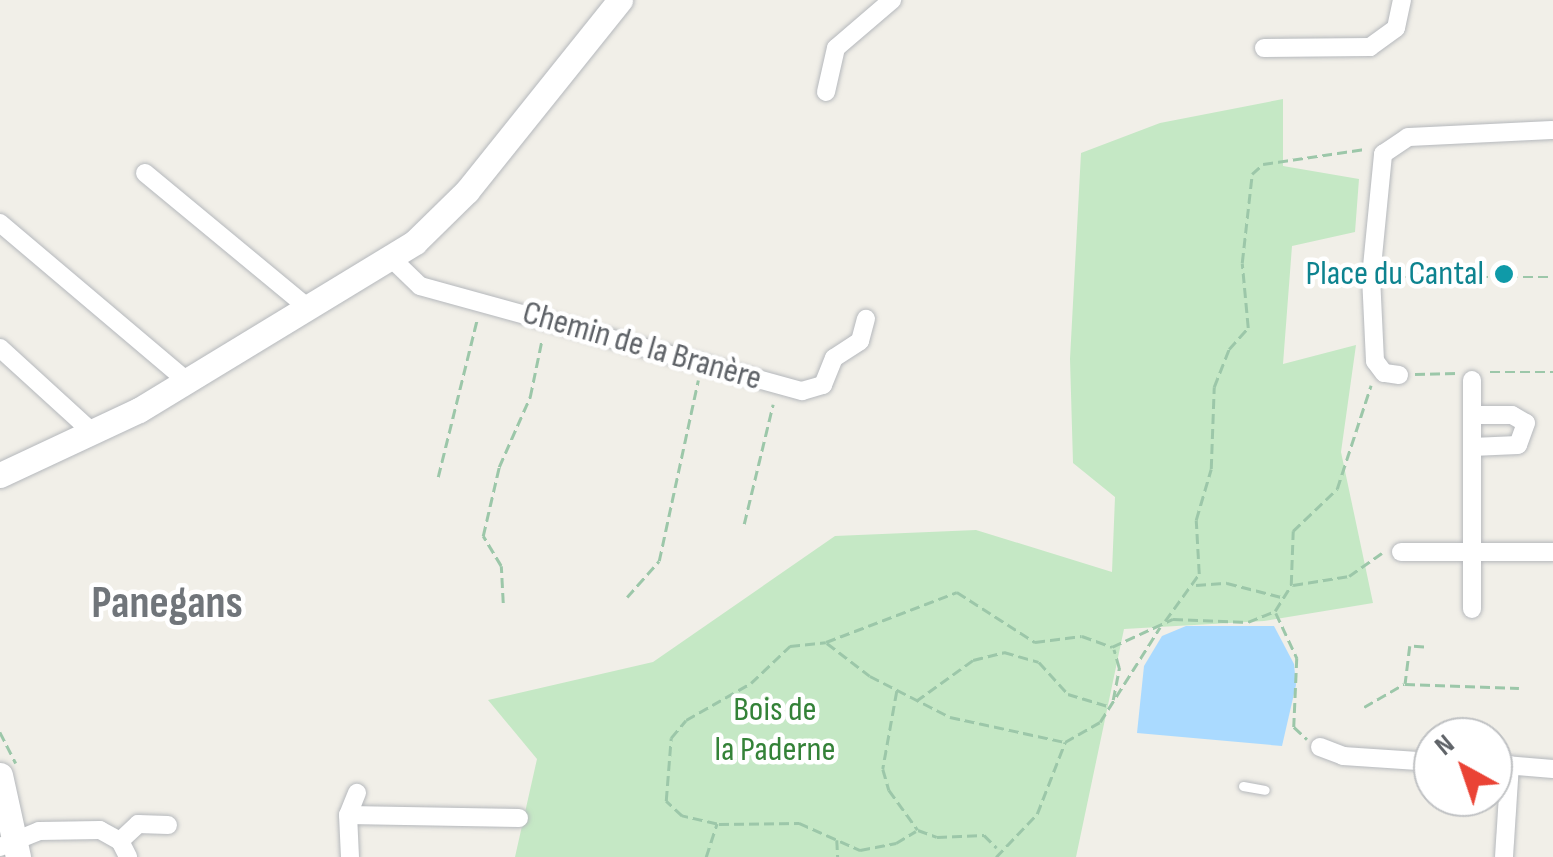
<!DOCTYPE html>
<meta charset="utf-8">
<style>
body{margin:0}
#map{position:relative;width:1553px;height:857px;overflow:hidden;background:#f1efe8;font-family:"Sofia Sans Condensed",sans-serif}
div>[style]{position:absolute}
[style*='--x']{left:calc(var(--x)*1px);top:calc(var(--y)*1px);width:calc(var(--w)*1px);rotate:calc(var(--a)*1deg)}
.green>*{inset:0;background:#c5e8c5}
.water>*{inset:0;background:#aadaff}
.path>*{height:2.5px;margin-top:-1.25px;transform-origin:0;background:repeating-linear-gradient(90deg,#9cc7a9 0 10px,transparent 0 15px)}
.roads{filter:drop-shadow(0 0 2px #b5b8bc) drop-shadow(0 0 2px #b5b8bc)}
.lane>*{height:9px;margin:-4.5px;padding:0 4.5px;transform-origin:4.5px;border-radius:4.5px;background:#fff}
.street>*{height:18px;margin:-9px;padding:0 9px;transform-origin:9px;border-radius:9px;background:#fff}
.secondary>*{height:25px;margin:-12.5px;padding:0 12.5px;transform-origin:12.5px;border-radius:12.5px;background:#fff}
.dots>*{width:28px;height:28px;translate:-50% -50%;box-sizing:border-box;border:5px solid #fff;border-radius:50%}
span{translate:-50% -50%;white-space:nowrap;text-align:center;line-height:1.15;-webkit-text-stroke:9px #fff;paint-order:stroke}
.culture-label{font-size:35px;color:#0d838f}
.right{translate:-100% -50%;text-align:right}
.street-label{font-size:35px;color:#5f6368}
.park-label{font-size:35px;color:#348238}
.district-label{font-size:45px;color:#70757a;font-weight:700}
.north{position:absolute;left:1413px;top:717px;width:100px;height:100px;box-sizing:border-box;background:#fff;border:2px solid #bfc1c3;border-radius:50%;rotate:320deg;font-size:28px;font-weight:700;line-height:40px;text-align:center;color:#5f6368}
.north::after{content:'';display:block;margin:auto;width:35px;height:45px;background:#ea4335;clip-path:polygon(50% 0,100% 100%,50% 72%,0 100%)}
</style>
<div id="map">
<div class="green">
<div style="clip-path:polygon(1283px 99px,1283px 166px,1359px 179px,1355px 232px,1292px 246px,1283px 364px,1356px 345px,1341px 452px,1373px 603px,1264px 621px,1124px 629px,1076px 857px,515px 857px,537px 759px,488px 700px,653px 662px,835px 536px,976px 530px,1112px 572px,1115px 497px,1073px 463px,1070px 359px,1081px 153px,1160px 123px)"></div>
</div>
<div class="water">
<div style="clip-path:polygon(1186px 626px,1274px 626px,1294px 664px,1296px 685px,1282px 746px,1137px 733px,1144px 666px,1162px 636px)"></div>
</div>
<div class="path">
<div style="--x:1388;--y:277;--w:165;--a:0"></div>
<div style="--x:1490;--y:372;--w:63;--a:0"></div>
<div style="--x:1415;--y:374;--w:42;--a:-1.4"></div>
<div style="--x:438;--y:477;--w:163;--a:-76.1"></div>
<div style="--x:744;--y:524;--w:123;--a:-76.4"></div>
<div style="--x:1196;--y:585;--w:31;--a:-4"></div>
<div style="--x:1227;--y:583;--w:56;--a:14.5"></div>
<div style="--x:1293;--y:585;--w:57;--a:-9.1"></div>
<div style="--x:1349;--y:576;--w:40;--a:-34.9"></div>
<div style="--x:627;--y:597;--w:48;--a:-48.4"></div>
<div style="--x:659;--y:561;--w:185;--a:-77.8"></div>
<div style="--x:503;--y:603;--w:37;--a:-93"></div>
<div style="--x:501;--y:566;--w:35;--a:-121"></div>
<div style="--x:483;--y:536;--w:71;--a:-76.9"></div>
<div style="--x:499;--y:467;--w:77;--a:-66.1"></div>
<div style="--x:530;--y:397;--w:59;--a:-78.3"></div>
<div style="--x:1276;--y:613;--w:50;--a:65"></div>
<div style="--x:1297;--y:658;--w:69;--a:92.5"></div>
<div style="--x:1294;--y:727;--w:18;--a:43"></div>
<div style="--x:1165;--y:621;--w:58;--a:-54.1"></div>
<div style="--x:1199;--y:574;--w:54;--a:-93.2"></div>
<div style="--x:1196;--y:520;--w:53;--a:-73.6"></div>
<div style="--x:1211;--y:469;--w:82;--a:-87.9"></div>
<div style="--x:1214;--y:387;--w:41;--a:-68.5"></div>
<div style="--x:1229;--y:349;--w:28;--a:-48"></div>
<div style="--x:1248;--y:328;--w:65;--a:-95.3"></div>
<div style="--x:1242;--y:263;--w:90;--a:-83.6"></div>
<div style="--x:1252;--y:174;--w:15;--a:-42"></div>
<div style="--x:1263;--y:164;--w:103;--a:-8.4"></div>
<div style="--x:827;--y:643;--w:54;--a:37.5"></div>
<div style="--x:870;--y:676;--w:90;--a:27.1"></div>
<div style="--x:950;--y:717;--w:118;--a:12.3"></div>
<div style="--x:1424;--y:647;--w:14;--a:-176"></div>
<div style="--x:1410;--y:646;--w:38;--a:97"></div>
<div style="--x:1405;--y:684;--w:114;--a:2"></div>
<div style="--x:897;--y:691;--w:79;--a:100.2"></div>
<div style="--x:883;--y:769;--w:22;--a:74"></div>
<div style="--x:889;--y:790;--w:49;--a:54.1"></div>
<div style="--x:918;--y:830;--w:20;--a:20"></div>
<div style="--x:937;--y:837;--w:47;--a:-2.4"></div>
<div style="--x:984;--y:835;--w:18;--a:45"></div>
<div style="--x:1113;--y:700;--w:33;--a:-79"></div>
<div style="--x:1119;--y:668;--w:19;--a:-106"></div>
<div style="--x:916;--y:701;--w:70;--a:-35.7"></div>
<div style="--x:973;--y:660;--w:32;--a:-14"></div>
<div style="--x:1004;--y:652;--w:36;--a:16"></div>
<div style="--x:1039;--y:662;--w:43;--a:47.8"></div>
<div style="--x:1068;--y:694;--w:45;--a:16.8"></div>
<div style="--x:1364;--y:707;--w:46;--a:-29.9"></div>
<div style="--x:0;--y:732;--w:35;--a:63"></div>
<div style="--x:719;--y:824;--w:80;--a:-0.7"></div>
<div style="--x:799;--y:823;--w:67;--a:23.9"></div>
<div style="--x:860;--y:850;--w:37;--a:-11"></div>
<div style="--x:896;--y:843;--w:23;--a:-31"></div>
<div style="--x:837;--y:840;--w:17;--a:87"></div>
<div style="--x:706;--y:857;--w:35;--a:-72"></div>
<div style="--x:717;--y:824;--w:36;--a:-167"></div>
<div style="--x:682;--y:816;--w:22;--a:-137"></div>
<div style="--x:666;--y:801;--w:63;--a:-85.5"></div>
<div style="--x:671;--y:738;--w:23;--a:-50"></div>
<div style="--x:686;--y:720;--w:75;--a:-29.6"></div>
<div style="--x:751;--y:683;--w:54;--a:-43.5"></div>
<div style="--x:790;--y:646;--w:36;--a:-6"></div>
<div style="--x:826;--y:642;--w:140;--a:-20.9"></div>
<div style="--x:957;--y:592;--w:93;--a:32.7"></div>
<div style="--x:1035;--y:642;--w:47;--a:-7.3"></div>
<div style="--x:1082;--y:636;--w:32;--a:20"></div>
<div style="--x:1112;--y:647;--w:67;--a:-24.7"></div>
<div style="--x:1173;--y:619;--w:75;--a:2.3"></div>
<div style="--x:1248;--y:622;--w:29;--a:-22"></div>
<div style="--x:1275;--y:611;--w:31;--a:-58"></div>
<div style="--x:1291;--y:585;--w:54;--a:-87.9"></div>
<div style="--x:1293;--y:531;--w:61;--a:-43.7"></div>
<div style="--x:1337;--y:489;--w:109;--a:-71.9"></div>
<div style="--x:996;--y:857;--w:59;--a:-46.4"></div>
<div style="--x:1037;--y:814;--w:77;--a:-68.7"></div>
<div style="--x:1065;--y:742;--w:40;--a:-29.7"></div>
<div style="--x:1100;--y:722;--w:112;--a:-57.7"></div>
</div>
<div class="roads">
<div class="lane">
<div style="--x:1243;--y:786;--w:22;--a:10"></div>
</div>
<div class="street">
<div style="--x:1264;--y:48;--w:106;--a:-0.5"></div>
<div style="--x:1370;--y:47;--w:32;--a:-36"></div>
<div style="--x:1396;--y:28;--w:29;--a:-78"></div>
<div style="--x:826;--y:92;--w:45;--a:-77.2"></div>
<div style="--x:836;--y:48;--w:74;--a:-40.6"></div>
<div style="--x:145;--y:173;--w:212;--a:39.6"></div>
<div style="--x:0;--y:223;--w:246;--a:40.2"></div>
<div style="--x:391;--y:258;--w:40;--a:44"></div>
<div style="--x:420;--y:286;--w:396;--a:15.4"></div>
<div style="--x:802;--y:391;--w:22;--a:-16"></div>
<div style="--x:823;--y:385;--w:29;--a:-68"></div>
<div style="--x:834;--y:358;--w:31;--a:-33"></div>
<div style="--x:860;--y:341;--w:23;--a:-75"></div>
<div style="--x:0;--y:348;--w:126;--a:42.4"></div>
<div style="--x:1399;--y:375;--w:15;--a:-172"></div>
<div style="--x:1384;--y:373;--w:15;--a:-127"></div>
<div style="--x:1375;--y:361;--w:84;--a:-92.7"></div>
<div style="--x:1371;--y:277;--w:124;--a:-84.4"></div>
<div style="--x:1383;--y:154;--w:30;--a:-34"></div>
<div style="--x:1408;--y:137;--w:145;--a:-2.8"></div>
<div style="--x:1472;--y:415;--w:35;--a:-90"></div>
<div style="--x:1401;--y:552;--w:152;--a:0"></div>
<div style="--x:1472;--y:609;--w:194;--a:-90"></div>
<div style="--x:1472;--y:415;--w:40;--a:0"></div>
<div style="--x:1512;--y:415;--w:16;--a:30"></div>
<div style="--x:1526;--y:423;--w:23;--a:110"></div>
<div style="--x:1518;--y:445;--w:46;--a:177.5"></div>
<div style="--x:1320;--y:747;--w:25;--a:21"></div>
<div style="--x:1343;--y:756;--w:90;--a:3.8"></div>
<div style="--x:1493;--y:764;--w:60;--a:4.8"></div>
<div style="--x:348;--y:815;--w:171;--a:1"></div>
<div style="--x:120;--y:841;--w:25;--a:-43"></div>
<div style="--x:138;--y:824;--w:30;--a:2"></div>
<div style="--x:0;--y:847;--w:42;--a:-22.3"></div>
<div style="--x:39;--y:831;--w:61;--a:-0.9"></div>
<div style="--x:100;--y:830;--w:23;--a:29"></div>
<div style="--x:120;--y:841;--w:18;--a:63"></div>
<div style="--x:350;--y:857;--w:42;--a:-92.7"></div>
<div style="--x:348;--y:815;--w:24;--a:-68"></div>
<div style="--x:1504;--y:857;--w:92;--a:-86.3"></div>
</div>
<div class="secondary">
<div style="--x:0;--y:475;--w:153;--a:-25.1"></div>
<div style="--x:139;--y:410;--w:323;--a:-31.3"></div>
<div style="--x:415;--y:242;--w:73;--a:-44.4"></div>
<div style="--x:467;--y:191;--w:245;--a:-51.3"></div>
<div style="--x:0;--y:775;--w:84;--a:77.6"></div>
</div>
</div>
<div class="dots">
<div style="left:1504px;top:274px;background:#0f9aa8"></div>
</div>
<div class="culture-label">
<span class="right" style="left:1484px;top:274px">Place du Cantal</span>
</div>
<div class="street-label">
<span style="left:642px;top:346px;rotate:16deg">Chemin de la Branère</span>
</div>
<div class="park-label">
<span style="left:775px;top:730px">Bois de<br>la Paderne</span>
</div>
<div class="district-label">
<span style="left:167px;top:604px">Panegans</span>
</div>
<div class="north">N</div>
</div>
